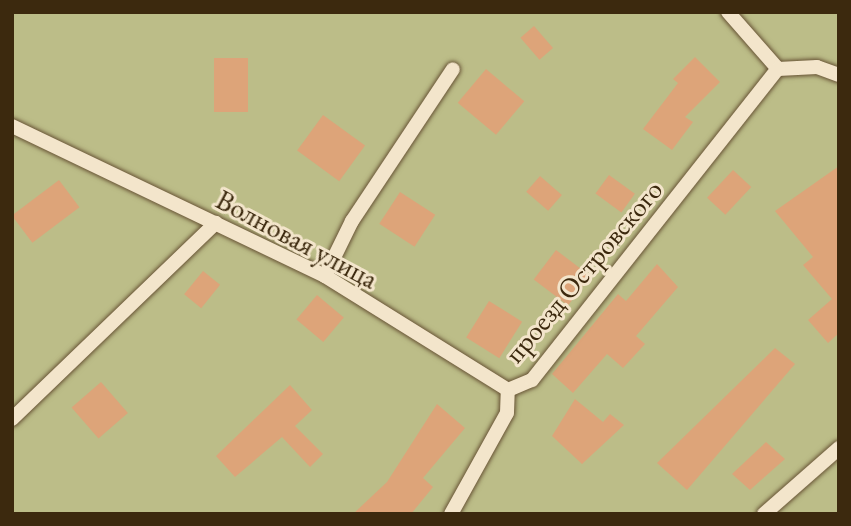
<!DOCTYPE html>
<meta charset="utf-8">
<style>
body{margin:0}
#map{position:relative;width:851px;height:526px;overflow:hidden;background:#ecd7af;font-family:"EB Garamond",serif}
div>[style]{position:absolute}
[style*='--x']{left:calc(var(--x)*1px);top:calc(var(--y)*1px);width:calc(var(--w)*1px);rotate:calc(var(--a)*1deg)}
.green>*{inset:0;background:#bcbd88;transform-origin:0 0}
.building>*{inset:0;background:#dda479;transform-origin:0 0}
.roads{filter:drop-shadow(0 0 2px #685436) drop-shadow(0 0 2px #685436)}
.service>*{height:14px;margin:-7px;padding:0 7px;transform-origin:7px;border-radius:7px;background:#f3e5cb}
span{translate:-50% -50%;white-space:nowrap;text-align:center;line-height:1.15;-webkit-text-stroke:6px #f3e5cb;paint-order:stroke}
.street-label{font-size:28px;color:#3c290e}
.frame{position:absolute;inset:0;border:14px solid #3c290e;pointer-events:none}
</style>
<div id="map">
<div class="green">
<div style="left:12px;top:12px;width:827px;height:502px"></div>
</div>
<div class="building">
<div style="left:534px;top:26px;width:29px;height:18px;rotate:49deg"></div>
<div style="clip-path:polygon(695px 57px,720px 82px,685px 117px,693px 122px,672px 150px,643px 129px,678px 83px,673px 79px)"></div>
<div style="left:214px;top:58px;width:34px;height:54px"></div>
<div style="left:486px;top:69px;width:50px;height:44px;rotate:40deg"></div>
<div style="left:323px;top:115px;width:52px;height:44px;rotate:36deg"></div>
<div style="clip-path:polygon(839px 166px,839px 333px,828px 343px,808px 320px,832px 299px,803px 265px,813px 257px,775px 211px)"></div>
<div style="left:733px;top:170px;width:25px;height:38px;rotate:43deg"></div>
<div style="left:609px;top:175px;width:32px;height:23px;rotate:36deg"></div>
<div style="left:540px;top:176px;width:29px;height:21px;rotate:41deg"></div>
<div style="left:59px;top:180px;width:34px;height:59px;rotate:53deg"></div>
<div style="left:400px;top:192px;width:42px;height:38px;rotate:33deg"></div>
<div style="left:556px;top:250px;width:43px;height:37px;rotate:37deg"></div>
<div style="clip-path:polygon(657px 264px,678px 287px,636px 336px,645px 344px,623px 368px,607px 354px,573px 393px,552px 374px,618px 294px,626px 301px)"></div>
<div style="left:203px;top:271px;width:22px;height:30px;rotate:39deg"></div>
<div style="left:317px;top:295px;width:35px;height:32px;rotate:40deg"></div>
<div style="left:489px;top:301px;width:39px;height:43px;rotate:32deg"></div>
<div style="clip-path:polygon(775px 348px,795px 364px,687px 490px,657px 463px)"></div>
<div style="left:101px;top:382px;width:41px;height:39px;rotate:49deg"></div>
<div style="clip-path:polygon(290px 385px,312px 410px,295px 426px,323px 454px,310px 467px,282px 437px,235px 477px,216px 456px)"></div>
<div style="clip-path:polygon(575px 399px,603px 422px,610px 414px,624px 425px,582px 464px,552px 436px)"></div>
<div style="clip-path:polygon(437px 404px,465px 428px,423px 478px,433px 487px,411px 514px,353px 514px,387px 482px)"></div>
<div style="clip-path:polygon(766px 442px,785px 459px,750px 490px,732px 474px)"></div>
</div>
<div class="roads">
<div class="service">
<div style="--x:728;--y:12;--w:76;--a:48.7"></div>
<div style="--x:778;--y:69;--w:39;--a:-3"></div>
<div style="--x:817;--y:67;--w:23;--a:20"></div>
<div style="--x:12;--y:126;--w:347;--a:25.6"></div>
<div style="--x:325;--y:276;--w:216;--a:31.9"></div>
<div style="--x:325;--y:276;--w:61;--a:-63.9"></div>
<div style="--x:352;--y:221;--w:182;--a:-56.4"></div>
<div style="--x:508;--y:390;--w:26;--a:-23"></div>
<div style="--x:532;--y:380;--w:397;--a:-51.7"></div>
<div style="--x:12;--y:419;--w:283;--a:-43.9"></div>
<div style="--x:451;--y:514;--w:115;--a:-61"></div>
<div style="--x:507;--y:413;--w:23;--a:-88"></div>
<div style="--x:764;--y:514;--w:100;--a:-41.3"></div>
</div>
</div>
<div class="street-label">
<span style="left:297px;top:239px;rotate:28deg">Волновая улица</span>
<span style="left:583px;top:271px;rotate:-50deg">проезд Островского</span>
</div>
<div class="frame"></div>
</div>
